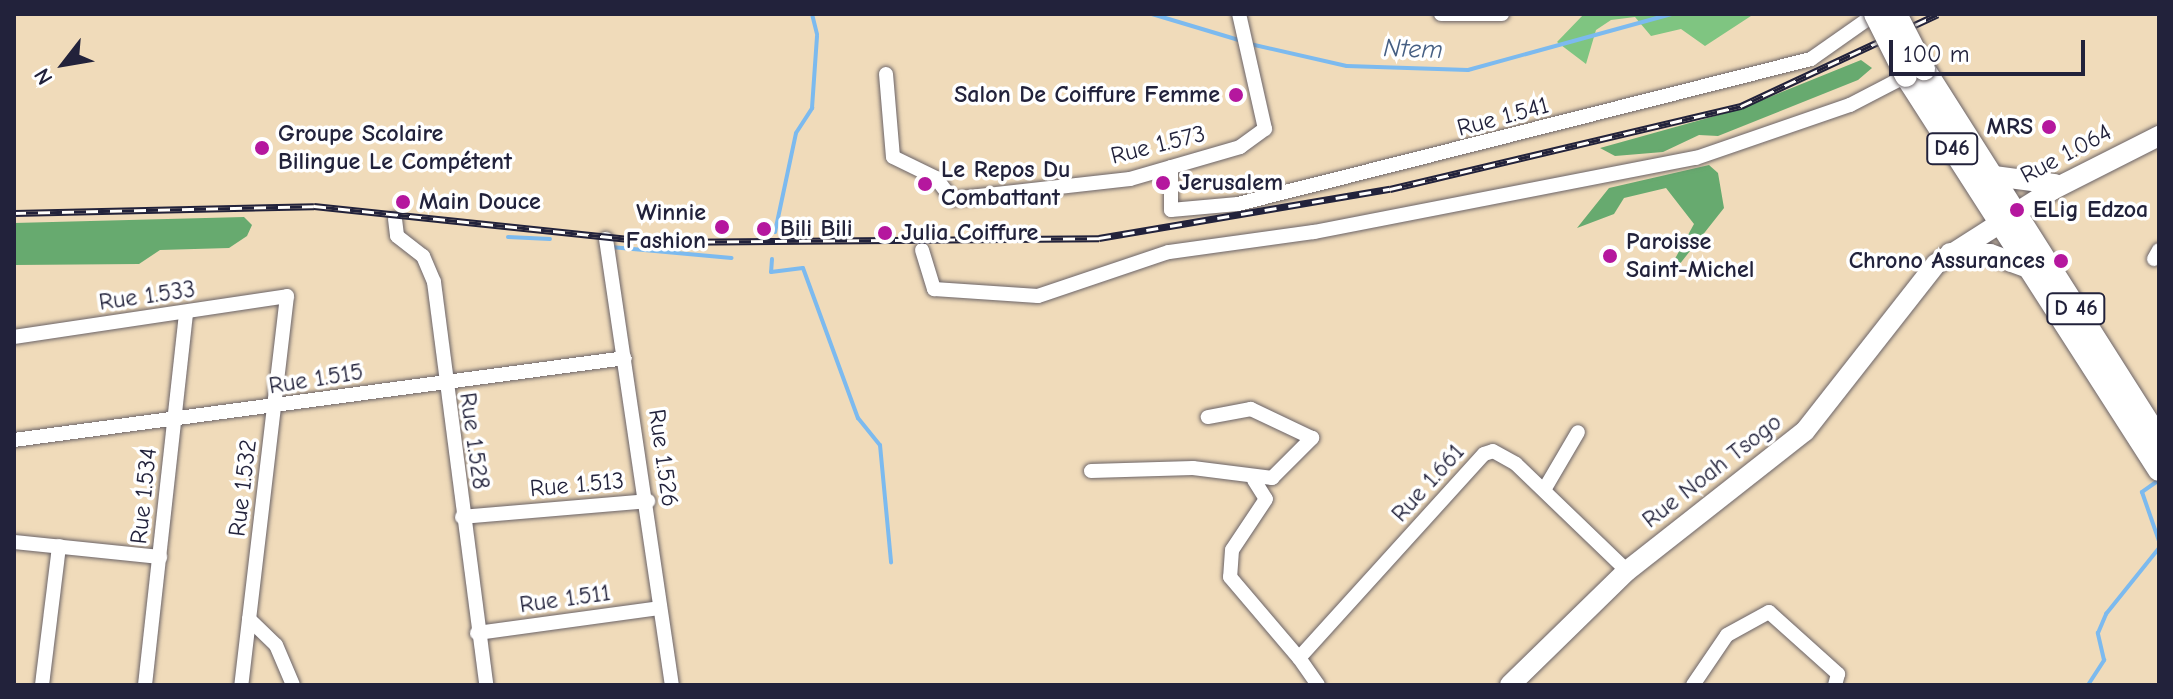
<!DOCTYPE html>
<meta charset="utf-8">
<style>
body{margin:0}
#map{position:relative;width:2173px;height:699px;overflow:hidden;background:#f0dbba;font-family:"Comic Neue",sans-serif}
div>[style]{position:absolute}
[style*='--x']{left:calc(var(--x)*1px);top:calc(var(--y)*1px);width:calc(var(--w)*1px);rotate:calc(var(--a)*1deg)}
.green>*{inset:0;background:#7fc581}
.forest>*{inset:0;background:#67aa6f}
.stream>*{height:4px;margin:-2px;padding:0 2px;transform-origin:2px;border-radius:2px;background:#7cbaef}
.roads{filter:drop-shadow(0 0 2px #6a6367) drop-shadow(0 0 2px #6a6367)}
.street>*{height:14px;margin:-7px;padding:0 7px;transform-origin:7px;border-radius:7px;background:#fff}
.secondary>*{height:20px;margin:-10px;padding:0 10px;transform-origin:10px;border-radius:10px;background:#fff}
.primary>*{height:22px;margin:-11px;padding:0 11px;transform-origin:11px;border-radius:11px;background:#fff}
.rail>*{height:7px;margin-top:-3.5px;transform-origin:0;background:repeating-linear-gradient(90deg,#fff 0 12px,#22223b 0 24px);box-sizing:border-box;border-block:2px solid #22223b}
.bridges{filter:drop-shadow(0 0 2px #6a6367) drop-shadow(0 0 2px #6a6367)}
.primary-bridge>*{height:22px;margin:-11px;padding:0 11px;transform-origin:11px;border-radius:11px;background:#fff}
.dots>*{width:22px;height:22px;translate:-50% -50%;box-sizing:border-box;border:4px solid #fff;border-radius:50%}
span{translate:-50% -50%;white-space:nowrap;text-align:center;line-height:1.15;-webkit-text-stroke:7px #fff;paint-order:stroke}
.shield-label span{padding:2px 6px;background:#fff;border:2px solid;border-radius:6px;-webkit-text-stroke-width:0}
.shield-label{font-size:22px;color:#22223b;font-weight:700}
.poi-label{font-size:24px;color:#22223b;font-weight:700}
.right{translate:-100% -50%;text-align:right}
.left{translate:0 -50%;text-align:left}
.street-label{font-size:24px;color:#22223b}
.water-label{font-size:26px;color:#465f83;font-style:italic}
.frame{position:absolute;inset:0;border:16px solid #22223b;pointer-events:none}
.north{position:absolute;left:24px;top:24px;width:80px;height:80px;-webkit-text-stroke:6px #fff;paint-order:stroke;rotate:239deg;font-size:22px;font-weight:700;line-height:32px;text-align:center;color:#22223b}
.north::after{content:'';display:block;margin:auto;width:28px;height:36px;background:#22223b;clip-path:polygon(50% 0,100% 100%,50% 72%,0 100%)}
.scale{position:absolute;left:1889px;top:40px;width:196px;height:36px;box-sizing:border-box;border:4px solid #22223b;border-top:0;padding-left:10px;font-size:24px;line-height:28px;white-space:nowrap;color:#22223b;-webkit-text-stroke:6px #fff;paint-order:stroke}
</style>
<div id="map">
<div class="green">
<div style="clip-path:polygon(1584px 14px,1754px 14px,1705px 46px,1681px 29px,1651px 36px,1635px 17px,1611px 20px,1596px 30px,1586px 64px,1557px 42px)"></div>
</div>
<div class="forest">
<div style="clip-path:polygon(1861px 60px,1872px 68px,1858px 80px,1718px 136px,1699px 135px,1663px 152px,1615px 156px,1600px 148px,1740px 109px)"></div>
<div style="clip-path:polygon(1709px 165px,1718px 173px,1724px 208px,1675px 270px,1671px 266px,1694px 224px,1666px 188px,1624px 198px,1614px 214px,1577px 228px,1609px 188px)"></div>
<div style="clip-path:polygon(244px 217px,252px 225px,247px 236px,229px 248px,160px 250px,139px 264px,14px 265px,14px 223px)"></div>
</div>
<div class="stream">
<div style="--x:812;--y:14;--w:21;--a:76"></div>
<div style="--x:1152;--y:14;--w:94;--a:16.7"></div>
<div style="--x:1250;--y:44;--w:99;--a:12.8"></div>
<div style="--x:1347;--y:66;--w:121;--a:1.9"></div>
<div style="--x:1468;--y:70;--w:212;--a:-15.4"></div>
<div style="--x:775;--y:232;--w:101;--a:-78"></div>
<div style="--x:796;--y:133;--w:30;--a:-57"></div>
<div style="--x:812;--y:108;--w:72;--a:-86"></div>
<div style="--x:508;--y:237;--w:42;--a:2.7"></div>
<div style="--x:611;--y:247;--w:121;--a:5.2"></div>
<div style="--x:772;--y:259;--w:13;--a:94"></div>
<div style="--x:771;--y:272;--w:32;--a:-7"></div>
<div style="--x:803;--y:268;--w:160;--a:69.9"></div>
<div style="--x:858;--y:418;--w:35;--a:51"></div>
<div style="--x:880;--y:445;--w:118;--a:84.6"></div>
<div style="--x:2159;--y:480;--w:21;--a:145"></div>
<div style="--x:2142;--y:492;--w:52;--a:70.9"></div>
<div style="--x:2088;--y:685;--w:30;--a:-57"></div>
<div style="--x:2104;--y:660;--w:28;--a:-103"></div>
<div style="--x:2098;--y:633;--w:21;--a:-67"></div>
<div style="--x:2106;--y:614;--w:85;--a:-51.2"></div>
</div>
<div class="roads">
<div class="street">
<div style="--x:1441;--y:14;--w:61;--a:0"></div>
<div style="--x:886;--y:74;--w:83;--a:85.2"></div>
<div style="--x:893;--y:157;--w:48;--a:26"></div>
<div style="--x:936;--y:178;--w:26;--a:53"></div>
<div style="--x:952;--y:199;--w:179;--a:-6.4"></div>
<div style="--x:1130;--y:179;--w:115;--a:-16.2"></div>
<div style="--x:1240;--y:147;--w:31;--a:-36"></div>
<div style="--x:1265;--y:129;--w:118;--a:-102.7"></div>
<div style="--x:1171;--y:167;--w:43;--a:90"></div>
<div style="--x:1171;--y:210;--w:67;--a:-5.1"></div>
<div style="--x:1238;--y:204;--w:591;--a:-14.2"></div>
<div style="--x:1811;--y:59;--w:78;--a:-35.1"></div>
<div style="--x:395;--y:219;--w:17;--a:83"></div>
<div style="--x:397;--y:236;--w:33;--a:38"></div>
<div style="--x:423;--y:256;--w:28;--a:67"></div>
<div style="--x:434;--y:282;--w:406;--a:82.6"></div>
<div style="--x:606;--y:239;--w:451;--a:81.6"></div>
<div style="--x:922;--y:250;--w:41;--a:72.9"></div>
<div style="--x:934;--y:289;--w:104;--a:3.9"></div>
<div style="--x:1038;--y:296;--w:138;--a:-18.6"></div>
<div style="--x:1169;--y:252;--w:146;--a:-7.9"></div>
<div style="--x:1314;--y:232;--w:389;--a:-11"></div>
<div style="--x:1696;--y:158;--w:163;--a:-19"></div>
<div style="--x:1850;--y:105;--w:63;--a:-27.4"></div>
<div style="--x:2154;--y:259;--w:10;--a:-61"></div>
<div style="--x:14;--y:337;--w:276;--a:-8.5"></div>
<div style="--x:287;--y:296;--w:392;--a:96.7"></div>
<div style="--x:14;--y:440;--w:616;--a:-7.64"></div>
<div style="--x:1091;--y:471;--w:102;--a:-1.7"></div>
<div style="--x:1193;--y:468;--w:80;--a:7.2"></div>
<div style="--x:1272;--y:478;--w:57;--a:-45"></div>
<div style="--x:1312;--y:438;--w:68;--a:-154.6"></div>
<div style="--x:1251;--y:409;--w:44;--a:169.5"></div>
<div style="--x:1254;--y:480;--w:22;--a:58"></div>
<div style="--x:1266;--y:499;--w:61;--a:123.7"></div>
<div style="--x:1232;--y:550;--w:27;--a:94"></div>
<div style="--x:1230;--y:577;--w:106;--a:49.6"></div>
<div style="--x:1544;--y:490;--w:67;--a:-59.6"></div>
<div style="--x:462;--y:517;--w:187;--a:-4.9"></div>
<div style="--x:14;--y:542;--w:147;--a:5.9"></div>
<div style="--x:249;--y:619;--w:37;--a:44"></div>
<div style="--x:276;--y:645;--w:43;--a:67"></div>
<div style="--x:477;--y:633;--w:184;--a:-7.8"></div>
<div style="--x:42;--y:685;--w:140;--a:-83"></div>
<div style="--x:145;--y:685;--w:375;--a:-83.7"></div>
<div style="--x:1318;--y:685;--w:33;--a:-125"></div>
<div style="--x:1299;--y:658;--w:275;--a:-47.8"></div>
<div style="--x:1484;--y:454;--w:9;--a:-18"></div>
<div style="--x:1493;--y:451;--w:26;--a:29"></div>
<div style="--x:1516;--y:464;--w:154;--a:43.9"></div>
<div style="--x:1693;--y:685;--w:60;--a:-55.8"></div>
<div style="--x:1727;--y:635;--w:48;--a:-28.7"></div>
<div style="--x:1769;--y:612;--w:93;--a:41.9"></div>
<div style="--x:1838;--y:674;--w:11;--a:105"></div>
</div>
<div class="secondary">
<div style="--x:1994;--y:176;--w:62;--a:7.5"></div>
<div style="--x:1950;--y:253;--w:40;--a:1.4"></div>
<div style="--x:1990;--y:254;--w:44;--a:20.1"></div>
<div style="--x:1510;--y:685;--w:163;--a:-44.3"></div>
<div style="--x:1627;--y:571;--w:226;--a:-38.2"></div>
<div style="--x:1805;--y:431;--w:212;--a:-51.9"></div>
<div style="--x:1936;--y:264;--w:138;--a:-32.5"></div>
<div style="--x:2052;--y:190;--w:120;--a:-26.8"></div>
</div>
<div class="primary">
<div style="--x:1924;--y:69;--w:439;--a:57.6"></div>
<div style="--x:1906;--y:76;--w:468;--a:57.3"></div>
</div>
</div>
<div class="rail">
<div style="--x:14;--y:213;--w:300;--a:-1.3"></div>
<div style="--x:314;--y:206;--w:343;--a:6"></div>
<div style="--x:655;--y:242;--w:444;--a:-0.5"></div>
<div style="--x:1099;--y:238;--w:295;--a:-9.6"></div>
<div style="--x:1390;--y:189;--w:361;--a:-13.3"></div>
<div style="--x:1741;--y:106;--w:217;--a:-25"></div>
</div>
<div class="bridges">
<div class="primary-bridge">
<div style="--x:1875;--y:14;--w:69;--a:63.4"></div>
<div style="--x:1896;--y:14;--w:62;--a:63"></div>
</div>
</div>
<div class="dots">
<div style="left:1236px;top:95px;background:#b5179e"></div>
<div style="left:2049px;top:127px;background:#b5179e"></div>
<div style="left:262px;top:148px;background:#b5179e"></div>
<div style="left:1163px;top:183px;background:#b5179e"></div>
<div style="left:925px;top:184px;background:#b5179e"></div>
<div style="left:403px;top:202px;background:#b5179e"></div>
<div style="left:2017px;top:210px;background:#b5179e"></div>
<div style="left:722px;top:227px;background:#b5179e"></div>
<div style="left:764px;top:229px;background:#b5179e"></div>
<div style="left:885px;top:233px;background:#b5179e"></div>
<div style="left:1610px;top:256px;background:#b5179e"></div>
<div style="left:2061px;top:261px;background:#b5179e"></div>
</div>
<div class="shield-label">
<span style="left:1952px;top:149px">D46</span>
<span style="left:2076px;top:309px">D 46</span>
</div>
<div class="poi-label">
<span class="right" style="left:1220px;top:95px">Salon De Coiffure Femme</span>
<span class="right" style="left:2033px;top:127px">MRS</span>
<span class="left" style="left:278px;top:148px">Groupe Scolaire<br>Bilingue Le Compétent</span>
<span class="left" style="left:941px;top:184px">Le Repos Du<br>Combattant</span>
<span class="left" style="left:1179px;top:183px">Jerusalem</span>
<span class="left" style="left:419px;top:202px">Main Douce</span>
<span class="left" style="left:2033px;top:210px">ELig Edzoa</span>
<span class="right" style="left:706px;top:227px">Winnie<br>Fashion</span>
<span class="left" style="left:780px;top:229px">Bili Bili</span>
<span class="left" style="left:901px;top:233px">Julia Coiffure</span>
<span class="left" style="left:1626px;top:256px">Paroisse<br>Saint-Michel</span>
<span class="right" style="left:2045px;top:261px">Chrono Assurances</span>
</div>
<div class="street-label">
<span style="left:1503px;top:117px;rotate:-15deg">Rue 1.541</span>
<span style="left:1158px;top:145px;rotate:-14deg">Rue 1.573</span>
<span style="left:2066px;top:154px;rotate:-28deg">Rue 1.064</span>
<span style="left:147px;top:296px;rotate:-8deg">Rue 1.533</span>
<span style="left:316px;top:379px;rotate:-9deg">Rue 1.515</span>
<span style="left:474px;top:441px;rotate:82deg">Rue 1.528</span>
<span style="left:663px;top:458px;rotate:82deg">Rue 1.526</span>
<span style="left:1712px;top:471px;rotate:-38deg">Rue Noah Tsogo</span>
<span style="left:1428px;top:483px;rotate:-48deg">Rue 1.661</span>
<span style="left:577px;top:485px;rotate:-5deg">Rue 1.513</span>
<span style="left:243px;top:488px;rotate:-83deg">Rue 1.532</span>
<span style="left:144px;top:496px;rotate:-84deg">Rue 1.534</span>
<span style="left:565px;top:599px;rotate:-8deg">Rue 1.511</span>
</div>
<div class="water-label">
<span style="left:1413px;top:50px;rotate:2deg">Ntem</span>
</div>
<div class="frame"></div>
<div class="north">N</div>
<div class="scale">100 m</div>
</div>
